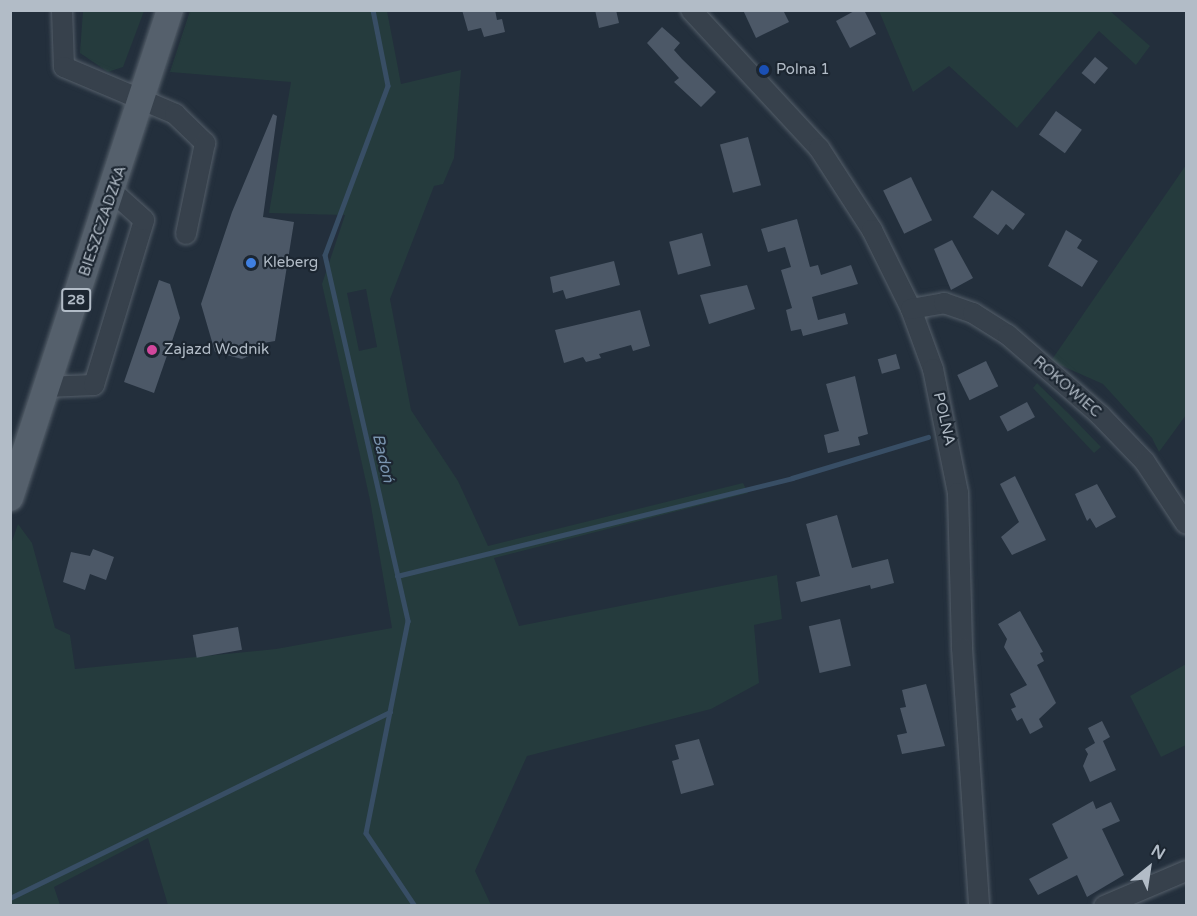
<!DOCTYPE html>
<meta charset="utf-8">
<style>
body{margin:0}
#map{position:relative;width:1197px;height:916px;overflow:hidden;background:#232f3c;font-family:"Varela Round",sans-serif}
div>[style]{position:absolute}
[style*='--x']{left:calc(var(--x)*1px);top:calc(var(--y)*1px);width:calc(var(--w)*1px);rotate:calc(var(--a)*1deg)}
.green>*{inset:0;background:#253b3d}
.stream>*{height:4.5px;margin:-2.25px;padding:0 2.25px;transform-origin:2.25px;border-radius:2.25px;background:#384e65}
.building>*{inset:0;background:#4c5867;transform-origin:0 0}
.roads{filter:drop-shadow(0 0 2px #555f6a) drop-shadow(0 0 2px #555f6a)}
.minor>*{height:20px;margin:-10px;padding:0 10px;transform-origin:10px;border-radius:10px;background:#37414c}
.major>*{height:26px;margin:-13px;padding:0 13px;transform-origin:13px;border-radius:13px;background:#55606c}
.dots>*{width:16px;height:16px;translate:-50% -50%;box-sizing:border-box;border:3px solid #1c2631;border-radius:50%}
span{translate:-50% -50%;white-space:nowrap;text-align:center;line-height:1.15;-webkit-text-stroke:4.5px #1c2631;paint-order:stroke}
.shield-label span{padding:2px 4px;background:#1c2631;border:2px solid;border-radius:4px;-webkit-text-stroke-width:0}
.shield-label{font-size:14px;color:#b2bcc7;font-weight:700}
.poi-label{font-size:15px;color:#b2bcc7}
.left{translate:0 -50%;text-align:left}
.street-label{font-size:15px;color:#b2bcc7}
.water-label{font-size:16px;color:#7a94af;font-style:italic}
.frame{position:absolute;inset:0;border:12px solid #b2bcc7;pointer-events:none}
.north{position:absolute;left:1119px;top:838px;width:60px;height:60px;-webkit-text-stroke:4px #1c2631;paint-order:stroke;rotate:30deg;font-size:16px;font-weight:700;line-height:24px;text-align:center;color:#b2bcc7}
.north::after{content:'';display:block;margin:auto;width:21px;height:27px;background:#b2bcc7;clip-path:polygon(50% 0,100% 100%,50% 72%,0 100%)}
</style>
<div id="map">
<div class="green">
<div style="clip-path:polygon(83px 11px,144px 11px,123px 67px,108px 72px,80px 53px)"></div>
<div style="clip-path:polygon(evenodd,190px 11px,387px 11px,401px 84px,461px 70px,454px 158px,443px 184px,434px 186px,390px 299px,411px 410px,458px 481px,488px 546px,743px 483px,748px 493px,494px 558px,519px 626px,777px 575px,782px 619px,754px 625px,759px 683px,711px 709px,527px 756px,475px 871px,491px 905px,168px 905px,148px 838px,54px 887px,60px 905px,11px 905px,10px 547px,18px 524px,32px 543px,55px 628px,70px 635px,75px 669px,276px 649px,392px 628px,370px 500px,322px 284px,345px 215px,269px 213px,291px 82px,170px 72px,190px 11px,366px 289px,377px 347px,359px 351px,347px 293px,366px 289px)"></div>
<div style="clip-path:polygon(879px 11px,1110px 11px,1150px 46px,1136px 65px,1099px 31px,1017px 128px,949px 66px,913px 92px)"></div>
<div style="clip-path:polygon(1186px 165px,1186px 415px,1159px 452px,1152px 438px,1103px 384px,1051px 361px)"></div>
<div style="clip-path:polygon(1037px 383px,1070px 415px,1101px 447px,1094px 453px,1033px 388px)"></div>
<div style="clip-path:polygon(1186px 664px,1186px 745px,1161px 757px,1130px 696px)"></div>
</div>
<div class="stream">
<div style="--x:373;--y:10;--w:77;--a:78.8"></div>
<div style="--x:388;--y:86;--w:180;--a:110.4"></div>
<div style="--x:325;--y:255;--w:375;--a:77.2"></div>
<div style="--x:408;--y:621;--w:216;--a:101.2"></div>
<div style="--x:366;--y:833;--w:88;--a:56.1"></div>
<div style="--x:397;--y:576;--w:407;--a:-13.9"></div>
<div style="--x:792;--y:478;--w:142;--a:-16.8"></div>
<div style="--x:10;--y:898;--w:423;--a:-26.1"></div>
</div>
<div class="building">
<div style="clip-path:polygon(462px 10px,495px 10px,497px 20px,502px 19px,505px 32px,484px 37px,481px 28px,468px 31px)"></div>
<div style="clip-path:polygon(595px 10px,616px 10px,619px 23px,599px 28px)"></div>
<div style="clip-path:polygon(743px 10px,783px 10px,789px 22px,756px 38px)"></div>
<div style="clip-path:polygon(856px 10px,864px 10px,876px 34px,850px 48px,836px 21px)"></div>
<div style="clip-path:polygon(662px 27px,680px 43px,674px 50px,682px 59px,716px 92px,701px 107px,674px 82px,679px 78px,647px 43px)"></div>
<div style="left:1095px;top:57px;width:17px;height:21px;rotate:40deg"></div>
<div style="left:1056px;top:111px;width:32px;height:29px;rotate:36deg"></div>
<div style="clip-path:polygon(273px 114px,277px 116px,263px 217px,294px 222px,275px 341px,258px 344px,257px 352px,242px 359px,215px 352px,201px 304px,232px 212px)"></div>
<div style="left:748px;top:137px;width:50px;height:29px;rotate:75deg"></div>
<div style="left:911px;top:177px;width:48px;height:31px;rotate:64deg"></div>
<div style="clip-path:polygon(992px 190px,1025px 214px,1013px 230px,1006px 224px,998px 235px,973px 217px)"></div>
<div style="clip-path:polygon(797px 219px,810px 267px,818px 265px,821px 275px,851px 265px,858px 284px,812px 297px,818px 320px,845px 313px,848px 324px,803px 336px,801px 329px,791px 331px,786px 310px,792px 308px,781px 270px,791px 267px,785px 247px,768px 252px,761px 229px)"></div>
<div style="clip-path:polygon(1066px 230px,1082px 240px,1077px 248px,1098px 261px,1082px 287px,1048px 266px)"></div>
<div style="left:702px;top:233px;width:34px;height:34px;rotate:75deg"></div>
<div style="clip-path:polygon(952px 240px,973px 278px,951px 290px,934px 249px)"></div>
<div style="clip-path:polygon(614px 261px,620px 285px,566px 299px,563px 290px,553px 293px,550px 277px)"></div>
<div style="clip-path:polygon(159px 280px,170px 284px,180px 318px,154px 393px,124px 382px)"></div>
<div style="clip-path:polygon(747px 285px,755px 309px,709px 324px,700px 295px)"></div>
<div style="clip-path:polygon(640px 310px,650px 346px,633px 351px,631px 345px,599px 354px,601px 358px,586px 362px,583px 357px,564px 363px,555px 330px)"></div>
<div style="left:896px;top:354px;width:15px;height:19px;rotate:74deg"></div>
<div style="left:986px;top:361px;width:28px;height:32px;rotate:64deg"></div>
<div style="clip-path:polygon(855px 376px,868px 434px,858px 437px,860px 445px,828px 453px,824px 435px,839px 431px,826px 384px)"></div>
<div style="left:1027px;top:402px;width:17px;height:31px;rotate:62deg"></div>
<div style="clip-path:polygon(1015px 476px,1046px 540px,1012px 555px,1001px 537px,1019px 522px,1000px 484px)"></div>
<div style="clip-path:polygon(1097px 484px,1116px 517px,1096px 528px,1090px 518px,1087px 521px,1075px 494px)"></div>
<div style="clip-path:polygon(837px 515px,852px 568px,888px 559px,894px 583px,871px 589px,870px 585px,801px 602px,796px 582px,820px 576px,806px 524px)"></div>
<div style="clip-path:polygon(93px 549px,114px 557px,106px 580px,90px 574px,85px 590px,63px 582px,71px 552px,90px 556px)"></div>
<div style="clip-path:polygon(1020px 611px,1043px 652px,1040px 653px,1044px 661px,1037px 665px,1056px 703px,1039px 719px,1043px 727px,1030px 734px,1022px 718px,1017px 721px,1011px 709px,1016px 707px,1010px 694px,1027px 685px,1004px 647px,1007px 639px,998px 624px)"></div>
<div style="left:840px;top:619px;width:48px;height:32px;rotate:77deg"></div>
<div style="left:238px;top:627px;width:23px;height:46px;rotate:80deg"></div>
<div style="clip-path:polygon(926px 684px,945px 746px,902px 754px,897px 735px,907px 733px,900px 708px,906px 707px,902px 690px)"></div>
<div style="clip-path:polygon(1102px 721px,1110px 737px,1103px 741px,1116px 770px,1090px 782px,1083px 766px,1088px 754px,1085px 749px,1095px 743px,1088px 728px)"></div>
<div style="clip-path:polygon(699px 739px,714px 785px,681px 794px,672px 761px,679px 759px,675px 745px)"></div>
<div style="clip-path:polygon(1093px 801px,1096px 809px,1111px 802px,1120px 821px,1102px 829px,1124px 875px,1087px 897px,1077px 875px,1038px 895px,1029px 879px,1068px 858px,1052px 824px)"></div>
</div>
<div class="roads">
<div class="minor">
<div style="--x:62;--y:10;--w:57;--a:88"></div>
<div style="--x:64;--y:67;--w:121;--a:22.9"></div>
<div style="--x:175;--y:114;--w:42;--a:44"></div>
<div style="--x:205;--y:143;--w:93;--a:101.8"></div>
<div style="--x:691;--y:10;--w:188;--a:47.2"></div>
<div style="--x:819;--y:148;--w:98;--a:57.1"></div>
<div style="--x:872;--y:230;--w:88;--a:63.7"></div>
<div style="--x:911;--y:309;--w:64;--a:69.9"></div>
<div style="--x:933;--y:369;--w:126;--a:78.6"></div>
<div style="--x:958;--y:493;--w:155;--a:88.5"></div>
<div style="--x:962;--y:648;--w:259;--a:86.2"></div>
<div style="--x:911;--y:309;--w:34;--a:-10"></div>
<div style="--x:944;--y:303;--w:31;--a:19"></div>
<div style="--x:973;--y:313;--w:41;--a:32.2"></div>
<div style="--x:1008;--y:335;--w:122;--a:41"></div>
<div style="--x:1100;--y:415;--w:65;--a:46.2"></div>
<div style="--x:1145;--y:462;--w:74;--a:56.5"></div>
<div style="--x:46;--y:387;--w:48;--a:-2.4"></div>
<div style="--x:94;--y:385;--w:172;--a:-73.1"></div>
<div style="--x:144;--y:220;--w:42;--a:-137.9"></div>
<div style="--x:1104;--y:906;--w:89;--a:-23.1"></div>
</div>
<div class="major">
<div style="--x:10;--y:498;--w:514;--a:-71.85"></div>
</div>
</div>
<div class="dots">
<div style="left:764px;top:70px;background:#1a4fb4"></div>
<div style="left:251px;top:263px;background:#3f7fe0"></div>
<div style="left:152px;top:350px;background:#d1479c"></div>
</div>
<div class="shield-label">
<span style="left:76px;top:300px">28</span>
</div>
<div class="poi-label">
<span class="left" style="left:776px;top:70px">Polna 1</span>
<span class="left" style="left:263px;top:263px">Kleberg</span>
<span class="left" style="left:164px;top:350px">Zajazd Wodnik</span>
</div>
<div class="street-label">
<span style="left:103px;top:221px;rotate:-71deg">BIESZCZADZKA</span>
<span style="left:1067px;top:387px;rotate:41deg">ROKOWIEC</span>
<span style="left:944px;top:419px;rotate:77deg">POLNA</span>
</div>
<div class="water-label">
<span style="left:383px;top:458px;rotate:77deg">Badoń</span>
</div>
<div class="frame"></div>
<div class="north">N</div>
</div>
